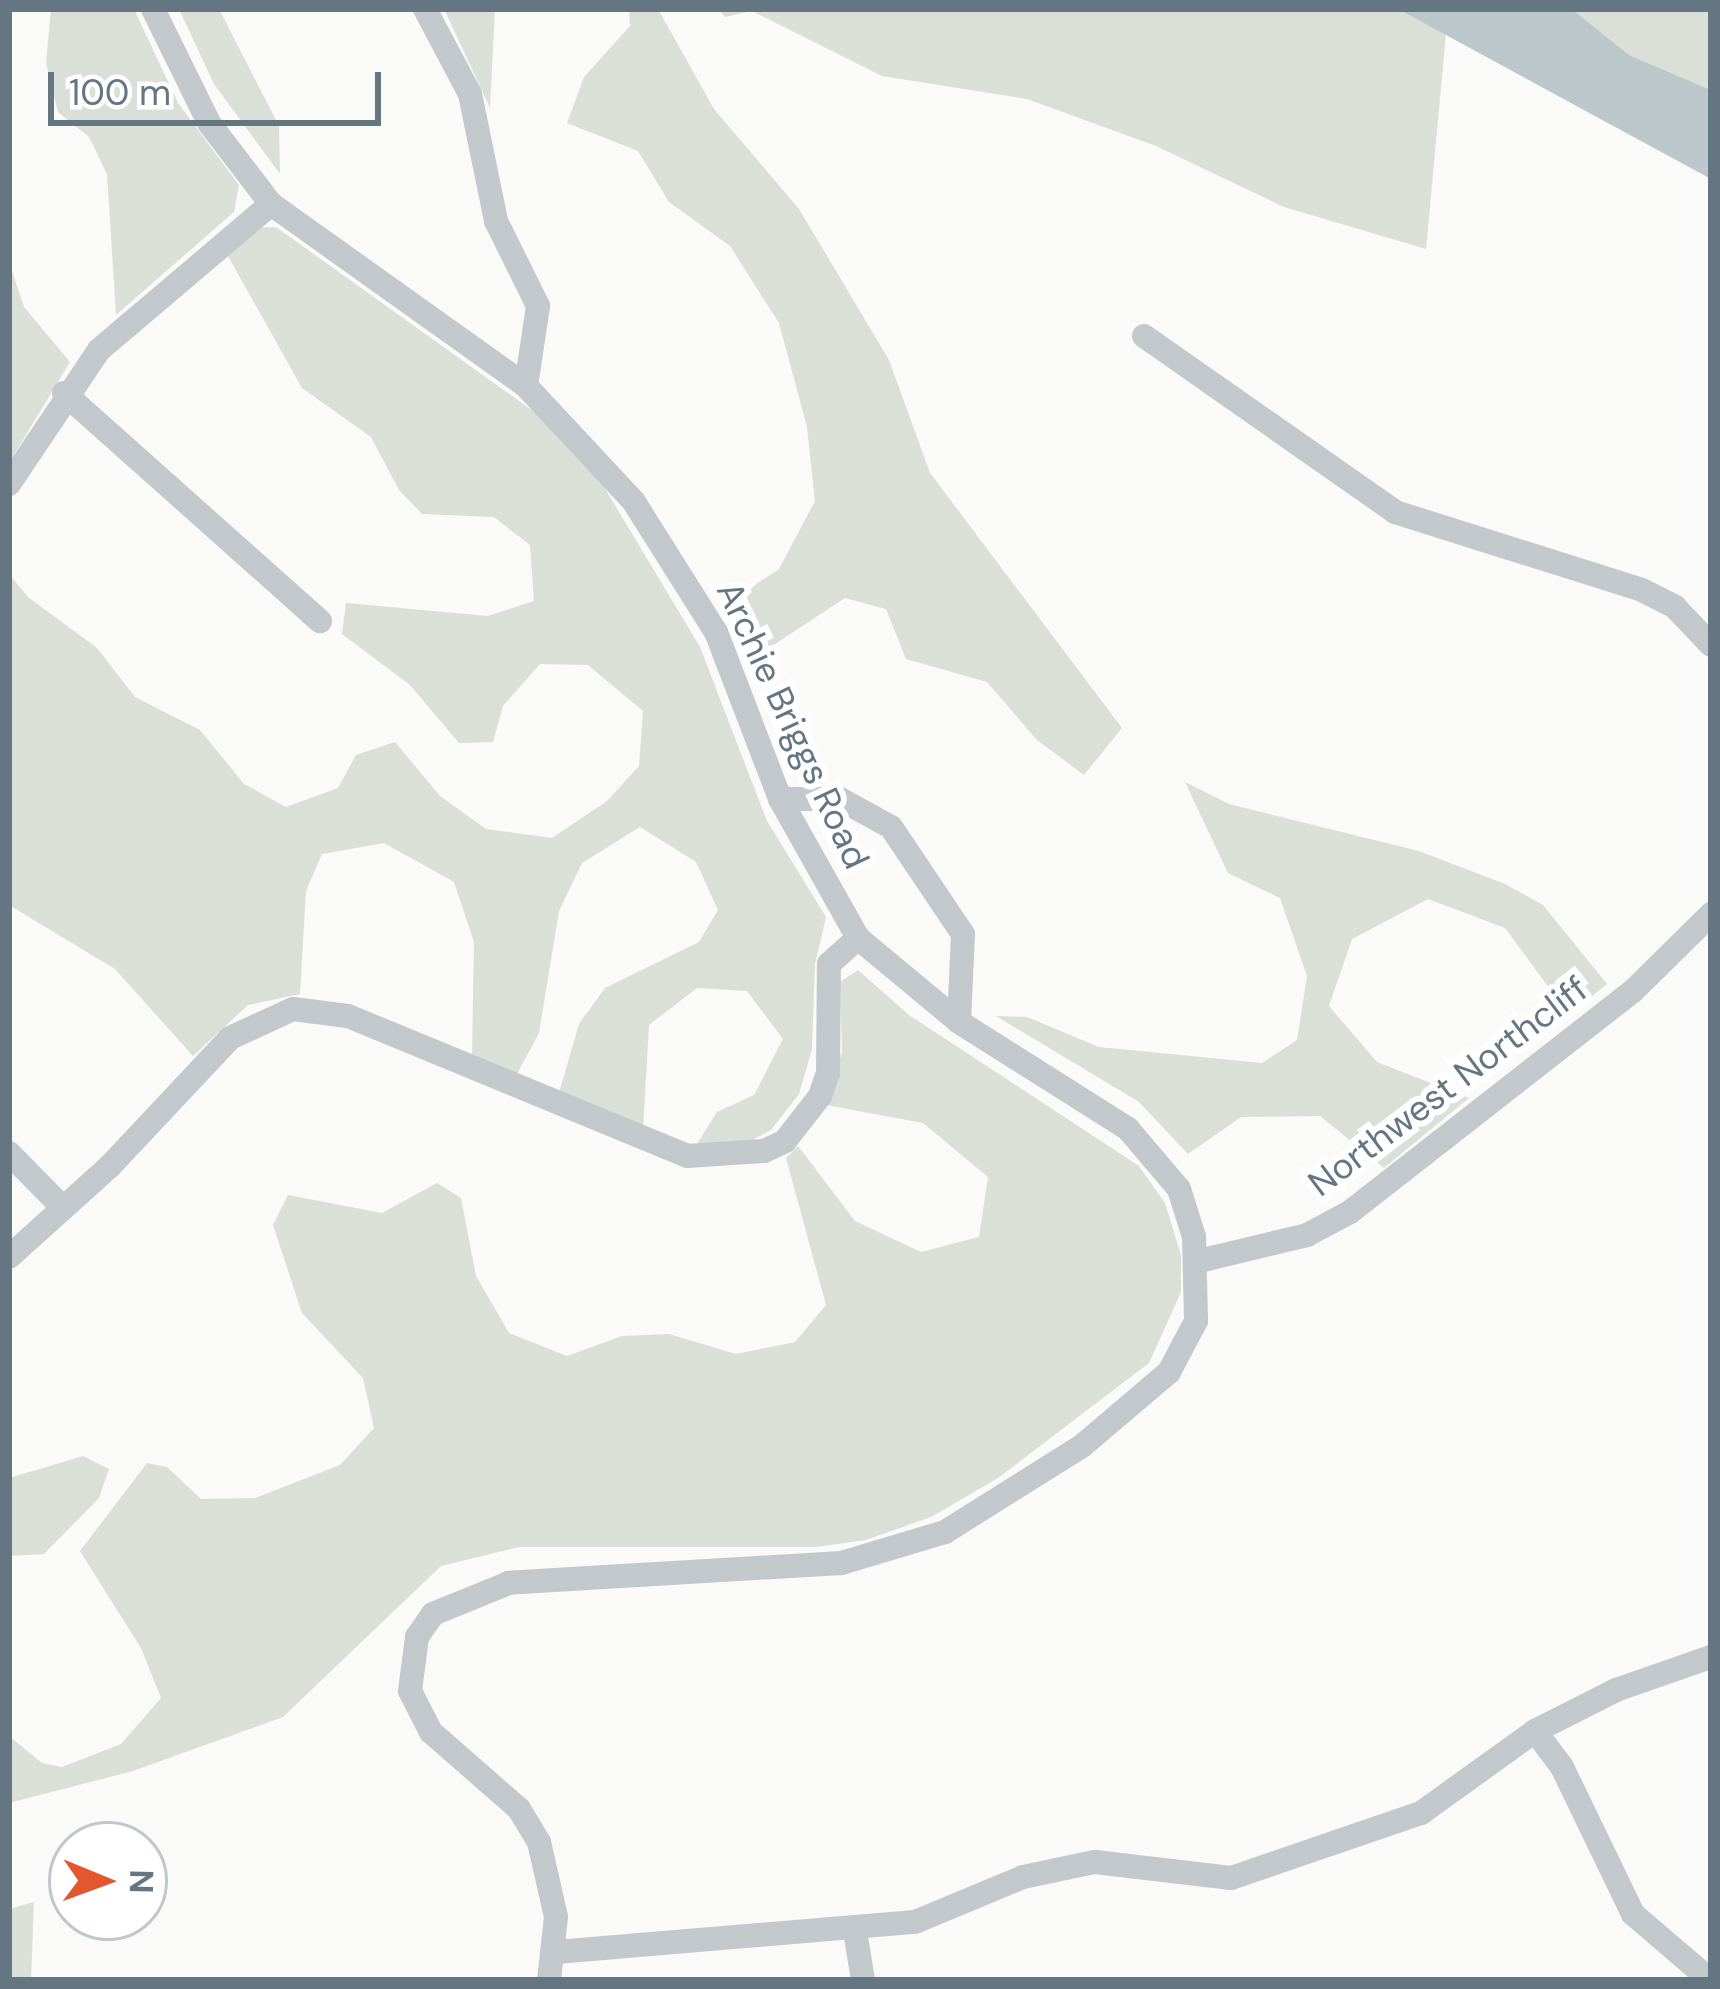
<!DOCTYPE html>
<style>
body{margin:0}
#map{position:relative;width:1720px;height:1989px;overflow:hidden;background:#fafaf8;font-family:"DM Sans",sans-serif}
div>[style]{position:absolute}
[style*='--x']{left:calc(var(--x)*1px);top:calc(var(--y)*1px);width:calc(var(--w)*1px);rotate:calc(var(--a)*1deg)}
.green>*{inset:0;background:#dadfd7}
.water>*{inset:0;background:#bbc7cb}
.minor>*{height:24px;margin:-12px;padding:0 12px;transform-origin:12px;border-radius:12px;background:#c3c8cc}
span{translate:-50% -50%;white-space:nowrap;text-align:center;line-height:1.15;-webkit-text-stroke:12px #fff;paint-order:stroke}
.street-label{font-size:36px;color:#657683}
.frame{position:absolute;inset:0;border:12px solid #657683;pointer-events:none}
.north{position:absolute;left:48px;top:1821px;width:120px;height:120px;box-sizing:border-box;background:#fff;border:3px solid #c1c8cd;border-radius:50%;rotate:91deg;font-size:33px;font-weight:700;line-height:48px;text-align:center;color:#657683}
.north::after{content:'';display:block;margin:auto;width:42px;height:54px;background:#e4572e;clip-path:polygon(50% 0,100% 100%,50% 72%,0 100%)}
.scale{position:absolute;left:48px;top:72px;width:333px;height:54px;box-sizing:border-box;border:6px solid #657683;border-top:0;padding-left:15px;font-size:36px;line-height:42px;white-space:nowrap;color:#657683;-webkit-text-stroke:9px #fff;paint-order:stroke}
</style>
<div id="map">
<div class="green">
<div style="clip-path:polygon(51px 9px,134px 9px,178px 103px,239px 185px,234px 212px,116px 315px,107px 174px,89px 137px,58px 112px,46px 63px)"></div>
<div style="clip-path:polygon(179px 9px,219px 9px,279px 126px,280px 174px,214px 84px)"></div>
<div style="clip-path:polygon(444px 9px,495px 9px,490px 108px,465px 54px)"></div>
<div style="clip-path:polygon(629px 9px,658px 9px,714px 109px,799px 209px,889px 360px,930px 473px,1122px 728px,1084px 775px,1037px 740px,987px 682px,906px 659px,886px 609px,845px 598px,749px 661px,724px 605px,779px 569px,815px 501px,807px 427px,779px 323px,730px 246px,669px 202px,638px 151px,567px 123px,584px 77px,630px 26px)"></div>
<div style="clip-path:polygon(718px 9px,1398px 9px,1446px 34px,1426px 249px,1284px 207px,1156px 146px,1027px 99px,882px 76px,752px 11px,725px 17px)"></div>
<div style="clip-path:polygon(1571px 9px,1711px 9px,1711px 90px,1629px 55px)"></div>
<div style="clip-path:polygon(276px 227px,533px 411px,604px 487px,700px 647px,767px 821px,826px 917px,815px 964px,812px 1049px,799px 1094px,771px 1130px,745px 1144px,695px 1147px,717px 1112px,754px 1095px,783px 1039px,747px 991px,697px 988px,649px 1025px,643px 1129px,559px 1093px,579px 1024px,605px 988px,699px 942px,718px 910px,696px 862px,640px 827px,582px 863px,559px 911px,539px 1033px,517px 1074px,472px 1055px,474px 942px,454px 882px,384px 843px,322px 854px,306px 891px,300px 994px,248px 1005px,193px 1056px,115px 969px,9px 905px,9px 574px,28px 597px,97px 648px,135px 697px,200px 730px,244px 784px,286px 807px,338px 788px,356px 755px,395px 742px,440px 796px,486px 829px,552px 838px,607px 801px,639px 766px,643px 711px,588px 665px,540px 664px,503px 706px,493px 742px,459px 743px,410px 685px,342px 634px,346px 603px,488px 616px,534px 601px,530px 545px,494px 517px,422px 514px,399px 490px,371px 437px,302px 388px,225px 251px,250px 228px)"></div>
<div style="clip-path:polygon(9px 262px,24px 307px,70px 362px,9px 463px)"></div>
<div style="clip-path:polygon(1185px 782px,1229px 804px,1419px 851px,1505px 884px,1543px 905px,1607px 984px,1569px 1015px,1505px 928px,1428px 899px,1352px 939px,1329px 1006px,1377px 1062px,1469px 1098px,1384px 1168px,1320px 1116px,1241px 1117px,1188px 1154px,1139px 1102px,996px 1016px,1027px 1017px,1099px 1047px,1262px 1063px,1297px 1040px,1307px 976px,1280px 898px,1228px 873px)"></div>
<div style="clip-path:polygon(858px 970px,909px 1015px,1139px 1166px,1165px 1203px,1181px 1255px,1181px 1292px,1149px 1363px,998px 1478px,931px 1517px,866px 1540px,816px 1547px,519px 1547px,441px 1566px,283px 1717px,133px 1771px,9px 1803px,9px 1736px,42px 1763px,62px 1767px,121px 1744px,161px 1698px,141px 1648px,80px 1551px,147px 1463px,167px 1467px,201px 1499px,255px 1498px,340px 1465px,374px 1428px,363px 1378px,302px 1313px,273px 1225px,288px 1195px,382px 1213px,437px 1183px,461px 1198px,476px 1276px,509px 1333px,567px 1356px,622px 1336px,669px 1334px,736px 1354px,795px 1342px,826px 1305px,786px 1158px,798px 1146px,855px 1221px,921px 1252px,979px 1237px,988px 1177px,923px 1123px,826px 1105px,842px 1052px,840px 982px)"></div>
<div style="clip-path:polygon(83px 1456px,109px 1469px,99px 1498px,44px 1554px,9px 1556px,9px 1478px)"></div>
<div style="clip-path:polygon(34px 1902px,31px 1980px,9px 1980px,9px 1909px)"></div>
</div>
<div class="water">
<div style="clip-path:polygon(1398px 9px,1574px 11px,1629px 55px,1711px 90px,1711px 179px)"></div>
</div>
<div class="minor">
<div style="--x:153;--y:9;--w:127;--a:63.8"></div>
<div style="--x:209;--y:123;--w:102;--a:52.6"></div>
<div style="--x:271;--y:204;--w:313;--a:35.5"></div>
<div style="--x:526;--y:386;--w:158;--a:47"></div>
<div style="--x:634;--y:502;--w:154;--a:57.8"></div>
<div style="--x:716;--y:632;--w:179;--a:69"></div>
<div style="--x:780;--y:799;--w:159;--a:60.7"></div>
<div style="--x:858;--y:938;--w:131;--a:39.7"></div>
<div style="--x:959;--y:1022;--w:200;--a:32.3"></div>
<div style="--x:1128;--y:1129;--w:79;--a:49.6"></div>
<div style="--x:1179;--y:1189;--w:50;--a:72.6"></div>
<div style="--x:1194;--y:1237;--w:84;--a:88.6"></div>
<div style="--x:1196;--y:1321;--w:58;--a:117.9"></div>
<div style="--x:1169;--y:1372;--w:114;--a:139.6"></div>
<div style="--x:1082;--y:1446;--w:162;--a:147.9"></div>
<div style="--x:945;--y:1532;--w:109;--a:163.4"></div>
<div style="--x:841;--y:1563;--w:333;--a:176.6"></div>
<div style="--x:509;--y:1583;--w:82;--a:157.8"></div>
<div style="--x:433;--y:1614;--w:28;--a:125"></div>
<div style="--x:417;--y:1637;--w:54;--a:97.4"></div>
<div style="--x:410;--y:1691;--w:46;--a:62.9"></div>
<div style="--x:431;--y:1732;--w:117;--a:41.2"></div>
<div style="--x:519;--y:1809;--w:39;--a:59"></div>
<div style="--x:539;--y:1842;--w:77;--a:77.2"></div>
<div style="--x:556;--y:1917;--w:63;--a:96.3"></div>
<div style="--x:425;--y:9;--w:96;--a:62.1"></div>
<div style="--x:470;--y:94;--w:130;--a:78.4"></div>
<div style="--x:496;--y:221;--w:95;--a:63.7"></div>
<div style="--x:538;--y:306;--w:81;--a:98.5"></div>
<div style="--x:1144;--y:336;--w:307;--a:35"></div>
<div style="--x:1395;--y:512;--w:259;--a:17.5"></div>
<div style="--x:1642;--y:590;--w:37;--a:27"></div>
<div style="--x:1675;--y:607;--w:52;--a:46.5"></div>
<div style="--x:64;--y:393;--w:343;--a:41.7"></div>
<div style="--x:9;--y:484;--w:161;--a:-56.1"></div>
<div style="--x:99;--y:350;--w:226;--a:-40.3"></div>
<div style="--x:780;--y:799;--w:60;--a:0"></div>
<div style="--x:840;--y:799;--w:58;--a:28.8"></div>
<div style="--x:891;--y:827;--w:129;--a:56.1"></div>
<div style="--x:963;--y:934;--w:88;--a:92.6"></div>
<div style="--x:9;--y:1153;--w:77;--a:45.5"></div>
<div style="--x:9;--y:1257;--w:136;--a:-42"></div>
<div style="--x:110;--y:1166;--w:175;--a:-46.8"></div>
<div style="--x:230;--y:1038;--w:69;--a:-24.7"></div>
<div style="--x:293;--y:1009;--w:55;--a:7.3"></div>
<div style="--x:348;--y:1016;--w:367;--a:22.4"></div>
<div style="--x:687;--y:1156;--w:77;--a:-3.7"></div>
<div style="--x:764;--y:1151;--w:23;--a:-25"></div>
<div style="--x:785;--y:1141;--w:57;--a:-52.1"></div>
<div style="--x:820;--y:1096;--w:24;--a:-71"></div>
<div style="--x:828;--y:1073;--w:109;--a:-89.5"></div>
<div style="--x:829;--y:964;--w:39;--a:-42"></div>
<div style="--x:1199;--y:1261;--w:111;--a:-13.5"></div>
<div style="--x:1307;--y:1235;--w:49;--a:-28.1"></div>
<div style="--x:1350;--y:1212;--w:359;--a:-38"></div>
<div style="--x:1633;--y:991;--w:110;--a:-44.6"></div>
<div style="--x:1535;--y:1731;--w:45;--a:53.1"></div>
<div style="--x:1562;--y:1767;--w:163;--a:64.2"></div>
<div style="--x:1633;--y:1914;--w:101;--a:40.6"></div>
<div style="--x:855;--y:1931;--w:50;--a:80.7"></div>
<div style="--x:556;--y:1952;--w:360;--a:-4.8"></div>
<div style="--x:915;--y:1922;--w:117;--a:-22.6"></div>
<div style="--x:1023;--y:1877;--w:74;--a:-11.8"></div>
<div style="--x:1095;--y:1862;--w:137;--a:6.7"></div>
<div style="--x:1231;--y:1878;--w:201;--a:-18.9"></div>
<div style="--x:1421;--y:1813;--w:140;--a:-35.7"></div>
<div style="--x:1535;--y:1731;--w:91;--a:-26.8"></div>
<div style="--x:1616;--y:1690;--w:101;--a:-19.2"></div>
</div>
<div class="street-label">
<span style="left:793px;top:725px;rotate:65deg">Archie Briggs Road</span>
<span style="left:1448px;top:1086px;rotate:-37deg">Northwest Northcliff</span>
</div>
<div class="frame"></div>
<div class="north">N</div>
<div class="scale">100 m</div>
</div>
